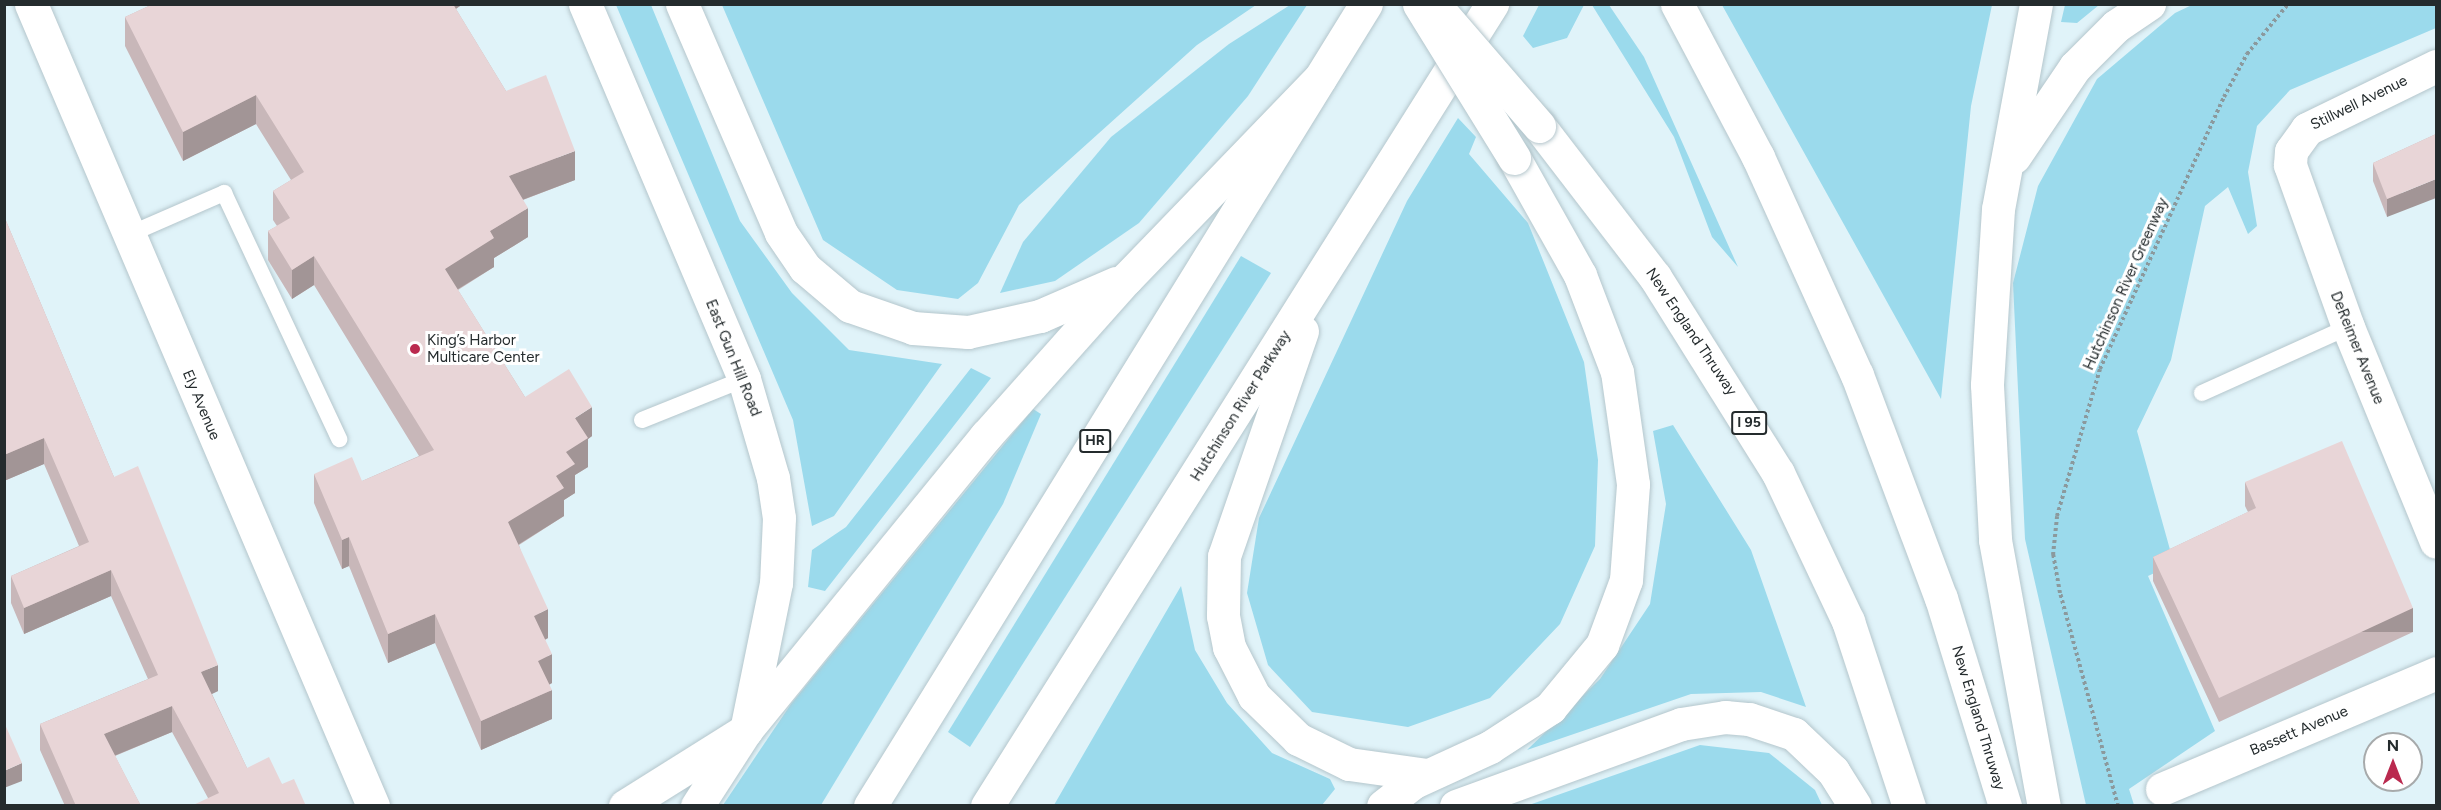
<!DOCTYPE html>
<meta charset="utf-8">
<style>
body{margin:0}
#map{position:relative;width:2441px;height:810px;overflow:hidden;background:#e0f3f9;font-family:Figtree,sans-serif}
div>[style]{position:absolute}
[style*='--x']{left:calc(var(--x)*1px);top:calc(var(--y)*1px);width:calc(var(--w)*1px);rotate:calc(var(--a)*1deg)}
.green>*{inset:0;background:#9bdaec}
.path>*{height:4px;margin-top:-2px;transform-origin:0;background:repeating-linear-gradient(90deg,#8b999d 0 3px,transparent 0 6px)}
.roads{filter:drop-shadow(0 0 2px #b4c6cc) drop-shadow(0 0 2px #b4c6cc)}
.service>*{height:16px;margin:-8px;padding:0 8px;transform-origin:8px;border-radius:8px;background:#fff}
.minor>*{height:33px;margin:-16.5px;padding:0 16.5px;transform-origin:16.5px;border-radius:16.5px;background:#fff}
.tertiary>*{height:33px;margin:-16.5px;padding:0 16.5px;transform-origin:16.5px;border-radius:16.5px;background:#fff}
.primary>*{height:33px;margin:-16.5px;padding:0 16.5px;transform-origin:16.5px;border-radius:16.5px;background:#fff}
.motorway>*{height:33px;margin:-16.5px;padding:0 16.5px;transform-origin:16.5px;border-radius:16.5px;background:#fff}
.bridges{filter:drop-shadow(0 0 2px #b4c6cc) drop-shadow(0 0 2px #b4c6cc)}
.motorway-bridge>*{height:33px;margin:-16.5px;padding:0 16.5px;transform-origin:16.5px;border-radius:16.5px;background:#fff}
.wall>*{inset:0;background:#c8b7b9}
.shaded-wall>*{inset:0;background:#a29596;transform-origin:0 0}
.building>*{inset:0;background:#e8d5d7}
.dots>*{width:16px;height:16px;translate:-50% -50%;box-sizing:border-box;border:3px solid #fff;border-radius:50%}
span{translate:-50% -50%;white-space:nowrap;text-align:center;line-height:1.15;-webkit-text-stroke:6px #fff;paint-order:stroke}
.shield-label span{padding:2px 4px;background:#fff;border:2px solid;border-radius:4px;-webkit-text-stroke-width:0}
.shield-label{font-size:14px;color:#242b2d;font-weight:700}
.street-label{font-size:15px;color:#242b2d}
.poi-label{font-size:15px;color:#242b2d}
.left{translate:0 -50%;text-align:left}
.frame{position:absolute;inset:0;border:6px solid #242b2d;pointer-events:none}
.north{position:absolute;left:2363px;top:732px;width:60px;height:60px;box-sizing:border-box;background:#fff;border:2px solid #a7aaab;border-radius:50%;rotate:0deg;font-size:16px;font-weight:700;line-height:24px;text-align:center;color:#242b2d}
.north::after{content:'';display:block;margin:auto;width:21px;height:27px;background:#ba2a4f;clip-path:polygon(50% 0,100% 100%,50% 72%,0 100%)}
</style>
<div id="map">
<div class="green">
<div style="clip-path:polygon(2194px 4px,2436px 5px,2436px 28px,2290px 90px,2257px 126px,2248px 172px,2257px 226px,2248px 234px,2228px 187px,2205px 206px,2171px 360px,2137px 431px,2174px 564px,2148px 576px,2215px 731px,2129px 789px,2134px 805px,2086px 805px,2025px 539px,2013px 283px,2038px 186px,2097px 79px,2175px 13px)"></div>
<div style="clip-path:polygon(616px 5px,651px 5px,740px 221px,792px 293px,849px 350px,942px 364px,834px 516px,812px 526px,793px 420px)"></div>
<div style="clip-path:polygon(722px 5px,1256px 5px,1197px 45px,1019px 205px,978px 283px,958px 299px,897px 290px,823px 240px)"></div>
<div style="clip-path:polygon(1290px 5px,1307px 5px,1248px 96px,1139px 223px,1055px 281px,1000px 293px,1023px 242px,1111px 137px,1229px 44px)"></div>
<div style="clip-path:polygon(1539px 5px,1539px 4px,1584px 5px,1567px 38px,1533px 48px,1523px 36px)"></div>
<div style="clip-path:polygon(1592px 5px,1609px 5px,1644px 57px,1738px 267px,1712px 237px,1674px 137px)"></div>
<div style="clip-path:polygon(1722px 5px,1992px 5px,1971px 106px,1941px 399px)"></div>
<div style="clip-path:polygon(2065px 5px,2065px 4px,2099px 5px,2077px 23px,2061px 22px)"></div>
<div style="clip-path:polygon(1458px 118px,1476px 137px,1469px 154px,1528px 223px,1584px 362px,1598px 460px,1595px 546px,1560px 624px,1490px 698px,1408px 727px,1312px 712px,1268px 665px,1247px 593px,1259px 518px,1407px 201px)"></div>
<div style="clip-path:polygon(1241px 256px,1271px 273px,970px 747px,948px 732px)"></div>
<div style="clip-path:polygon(971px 368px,991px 378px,825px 591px,808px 587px,812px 550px,846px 527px)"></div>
<div style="clip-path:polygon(1033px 409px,1041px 414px,1003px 504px,821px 805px,723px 805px,791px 704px)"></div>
<div style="clip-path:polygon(1673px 425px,1751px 550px,1806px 707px,1761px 692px,1691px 694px,1527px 750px,1600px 679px,1650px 604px,1666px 504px,1653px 431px)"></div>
<div style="clip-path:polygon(1181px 586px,1195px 650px,1227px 703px,1272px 753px,1330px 779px,1335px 789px,1322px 805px,1054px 805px)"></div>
<div style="clip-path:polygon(1700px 745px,1769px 753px,1815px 790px,1822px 805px,1529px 805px)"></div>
</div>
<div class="path">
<div style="--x:2118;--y:806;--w:221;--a:-105.2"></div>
<div style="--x:2060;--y:593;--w:39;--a:-100"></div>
<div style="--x:2053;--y:555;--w:39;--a:-84"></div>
<div style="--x:2057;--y:516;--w:153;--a:-73.7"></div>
<div style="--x:2100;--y:369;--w:299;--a:-65.5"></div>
<div style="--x:2224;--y:97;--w:49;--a:-61.9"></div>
<div style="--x:2247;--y:54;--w:65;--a:-50.6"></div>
</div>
<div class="roads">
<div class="service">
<div style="--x:128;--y:235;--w:105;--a:-23.6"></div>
<div style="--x:224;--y:193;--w:272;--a:64.9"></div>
<div style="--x:2202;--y:393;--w:160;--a:-24.3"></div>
<div style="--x:642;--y:420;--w:110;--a:-21.9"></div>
</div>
<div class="minor">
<div style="--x:31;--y:4;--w:872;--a:66.9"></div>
<div style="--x:2162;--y:789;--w:298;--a:-22.9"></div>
<div style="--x:625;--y:806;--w:143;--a:-32.1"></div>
</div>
<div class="tertiary">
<div style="--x:2436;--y:66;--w:144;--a:154"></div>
<div style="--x:2307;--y:129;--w:27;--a:126"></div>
<div style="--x:2291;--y:151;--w:14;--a:94"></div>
<div style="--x:2290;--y:165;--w:172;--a:70.3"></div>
<div style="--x:2348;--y:327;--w:232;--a:67.7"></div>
</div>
<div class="primary">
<div style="--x:585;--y:4;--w:407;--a:67"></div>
<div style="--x:744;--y:379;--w:103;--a:73.7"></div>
<div style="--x:773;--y:478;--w:40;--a:81.5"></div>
<div style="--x:779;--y:518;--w:65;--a:92.6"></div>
<div style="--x:776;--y:583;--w:150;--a:101.5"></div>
</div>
<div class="motorway">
<div style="--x:682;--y:4;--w:249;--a:66.6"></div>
<div style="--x:781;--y:233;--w:42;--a:55.6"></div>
<div style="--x:805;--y:268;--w:59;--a:40.2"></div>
<div style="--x:850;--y:306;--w:67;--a:19.2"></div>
<div style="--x:913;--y:328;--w:55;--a:4.2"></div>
<div style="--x:968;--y:332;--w:74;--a:-12.5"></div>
<div style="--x:1040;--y:316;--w:83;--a:-23.5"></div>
<div style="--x:1677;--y:4;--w:173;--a:62.1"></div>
<div style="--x:1758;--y:157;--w:239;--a:65.6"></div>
<div style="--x:1857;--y:375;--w:238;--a:69.4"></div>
<div style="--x:1941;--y:598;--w:218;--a:72.9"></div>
<div style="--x:2036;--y:4;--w:208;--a:100.5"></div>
<div style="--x:1998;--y:209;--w:176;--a:93.6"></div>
<div style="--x:1987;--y:385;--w:155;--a:87"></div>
<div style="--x:1995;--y:540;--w:270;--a:79.6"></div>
<div style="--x:1539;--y:126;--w:190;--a:52.5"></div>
<div style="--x:1655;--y:277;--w:231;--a:57.9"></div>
<div style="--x:1778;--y:473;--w:164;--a:64.7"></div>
<div style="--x:1848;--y:621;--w:195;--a:71.8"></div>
<div style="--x:2014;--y:157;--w:109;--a:-55.9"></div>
<div style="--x:2075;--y:67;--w:58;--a:-45"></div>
<div style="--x:2116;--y:26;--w:40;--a:-34"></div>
<div style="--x:1302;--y:331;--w:238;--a:109.1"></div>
<div style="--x:1224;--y:556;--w:60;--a:91"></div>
<div style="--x:1223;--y:616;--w:32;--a:79"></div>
<div style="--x:1229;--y:647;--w:55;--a:63"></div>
<div style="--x:1254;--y:696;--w:62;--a:44.3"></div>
<div style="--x:1298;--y:739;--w:57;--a:26.1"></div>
<div style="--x:1349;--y:764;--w:79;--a:8"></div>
<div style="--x:697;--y:806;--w:90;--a:-57.2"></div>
<div style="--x:746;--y:730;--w:380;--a:-50.8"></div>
<div style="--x:986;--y:436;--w:210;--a:-48.3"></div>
<div style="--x:1126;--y:279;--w:279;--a:-46"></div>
<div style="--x:870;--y:806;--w:943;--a:-58.27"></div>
<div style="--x:987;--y:806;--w:948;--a:-57.8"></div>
<div style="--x:1383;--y:806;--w:39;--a:-38"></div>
<div style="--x:1414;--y:782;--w:84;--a:-24.7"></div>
<div style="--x:1490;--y:747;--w:72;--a:-33"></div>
<div style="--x:1550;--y:708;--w:82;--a:-50.5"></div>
<div style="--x:1602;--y:645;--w:69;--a:-69.7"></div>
<div style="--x:1626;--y:580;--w:96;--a:-85.8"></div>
<div style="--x:1633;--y:484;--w:113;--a:-98.1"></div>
<div style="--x:1617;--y:372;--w:104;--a:-110.9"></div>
<div style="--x:1580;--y:275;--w:134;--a:-119.4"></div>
<div style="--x:1456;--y:806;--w:239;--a:-20"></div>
<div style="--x:1681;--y:724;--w:45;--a:-9"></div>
<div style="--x:1725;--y:717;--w:24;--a:5"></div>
<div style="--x:1749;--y:719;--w:47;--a:18.4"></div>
<div style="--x:1794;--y:734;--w:54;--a:43.5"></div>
<div style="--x:1833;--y:771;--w:41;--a:57.8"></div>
</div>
</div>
<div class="bridges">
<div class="motorway-bridge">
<div style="--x:1419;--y:4;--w:181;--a:58.3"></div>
<div style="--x:1445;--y:17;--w:144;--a:49.2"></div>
</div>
</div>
<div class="wall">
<div style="clip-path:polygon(153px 4px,463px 4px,456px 9px,506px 91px,575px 180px,523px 200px,528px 237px,494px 258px,494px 267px,458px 290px,525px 397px,592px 436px,588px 439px,588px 467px,575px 475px,575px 493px,564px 500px,564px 516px,519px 545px,548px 638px,545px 640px,552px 683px,549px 685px,552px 719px,481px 750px,435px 643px,388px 663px,349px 566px,342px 569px,314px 503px,314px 474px,362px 481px,419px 456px,314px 285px,292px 299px,268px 260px,268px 231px,277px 226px,273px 220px,273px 191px,291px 180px,256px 124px,183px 161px,125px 46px,125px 17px)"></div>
<div style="clip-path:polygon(2436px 134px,2387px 217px,2373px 181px,2373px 163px)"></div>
<div style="clip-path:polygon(4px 216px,114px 477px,218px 691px,212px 694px,247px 768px,282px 784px,306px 806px,208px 798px,172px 732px,115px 756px,141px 806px,65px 806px,40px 750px,40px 724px,148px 679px,111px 596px,24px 634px,11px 603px,11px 576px,79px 546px,44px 464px,4px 481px)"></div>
<div style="clip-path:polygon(2245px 482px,2413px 632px,2219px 722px,2153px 581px,2153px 557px,2248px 512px,2245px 506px)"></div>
</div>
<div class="shaded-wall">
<div style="clip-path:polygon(443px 4px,463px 4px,443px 17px)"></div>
<div style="clip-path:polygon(256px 95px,256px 124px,183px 161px,183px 132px)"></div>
<div style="clip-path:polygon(575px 151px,575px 180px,509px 205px,509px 176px)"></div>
<div style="clip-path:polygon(2436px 179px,2436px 198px,2387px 217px,2387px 199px)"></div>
<div style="clip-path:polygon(528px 208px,528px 237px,494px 258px,494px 267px,445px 297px,445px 269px,490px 231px)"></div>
<div style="clip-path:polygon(314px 256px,314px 285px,292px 299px,292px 270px)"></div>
<div style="clip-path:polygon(592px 407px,592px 436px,588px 439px,588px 467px,575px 475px,575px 493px,564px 500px,564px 516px,508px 551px,508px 522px,556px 476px,566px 452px,575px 418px)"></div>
<div style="clip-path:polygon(44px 438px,44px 464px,4px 481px,4px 455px)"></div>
<div style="clip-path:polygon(349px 537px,349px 566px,342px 569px,342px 540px)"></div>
<div style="clip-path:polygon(111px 570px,111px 596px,24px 634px,24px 608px)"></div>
<div style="left:2413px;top:608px;width:24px;height:214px;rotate:90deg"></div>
<div style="clip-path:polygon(548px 609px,548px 638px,534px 645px,534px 616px)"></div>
<div style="clip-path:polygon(435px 614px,435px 643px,388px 663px,388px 634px)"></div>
<div style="clip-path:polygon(552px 654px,552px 683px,538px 690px,538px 661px)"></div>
<div style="clip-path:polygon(218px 665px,218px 691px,201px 699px,201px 672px)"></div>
<div style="clip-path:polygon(552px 690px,552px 719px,481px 750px,481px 721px)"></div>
<div style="clip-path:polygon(172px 706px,172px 732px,104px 760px,104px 734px)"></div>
<div style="clip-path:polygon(22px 763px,22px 781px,4px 788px,4px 771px)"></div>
</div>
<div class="building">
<div style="clip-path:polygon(153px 4px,453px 4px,506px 91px,546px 75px,575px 151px,509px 176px,528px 208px,490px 231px,494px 238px,445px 269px,525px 397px,569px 369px,592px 407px,575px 418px,588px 438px,566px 452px,575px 464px,556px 476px,564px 488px,508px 522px,548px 609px,534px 616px,552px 654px,538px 661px,552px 690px,481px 721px,435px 614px,388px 634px,349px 537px,342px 540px,314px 474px,352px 457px,362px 481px,434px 450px,314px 256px,292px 270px,268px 231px,290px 218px,273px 191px,304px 172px,256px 95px,183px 132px,125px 17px)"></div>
<div style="clip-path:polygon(2436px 134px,2436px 179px,2387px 199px,2373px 163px)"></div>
<div style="clip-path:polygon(4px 216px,114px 477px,138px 466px,218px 665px,201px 672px,247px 768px,269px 757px,282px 784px,294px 779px,306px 806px,191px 806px,219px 793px,172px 706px,104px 734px,141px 806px,76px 806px,40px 724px,158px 675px,111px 570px,24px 608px,11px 576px,89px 542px,44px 438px,4px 455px)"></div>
<div style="clip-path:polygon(2342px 441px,2413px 608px,2219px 698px,2153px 557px,2256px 508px,2245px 482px)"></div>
<div style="clip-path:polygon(4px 722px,22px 763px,4px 771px)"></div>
</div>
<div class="dots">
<div style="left:415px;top:349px;background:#ba2a4f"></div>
</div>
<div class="shield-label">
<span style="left:1749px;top:423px">I 95</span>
<span style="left:1095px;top:441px">HR</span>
</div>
<div class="street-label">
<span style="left:2359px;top:103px;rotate:-26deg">Stillwell Avenue</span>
<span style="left:2126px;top:284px;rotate:-66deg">Hutchinson River Greenway</span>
<span style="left:1691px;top:332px;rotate:56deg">New England Thruway</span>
<span style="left:2357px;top:348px;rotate:68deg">DeReimer Avenue</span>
<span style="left:733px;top:358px;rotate:68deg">East Gun Hill Road</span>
<span style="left:201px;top:405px;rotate:67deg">Ely Avenue</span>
<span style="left:1241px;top:406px;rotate:-58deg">Hutchinson River Parkway</span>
<span style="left:1978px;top:718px;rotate:73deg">New England Thruway</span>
<span style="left:2299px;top:731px;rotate:-23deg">Bassett Avenue</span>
</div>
<div class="poi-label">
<span class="left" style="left:427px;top:349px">King’s Harbor<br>Multicare Center</span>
</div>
<div class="frame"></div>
<div class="north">N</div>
</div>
